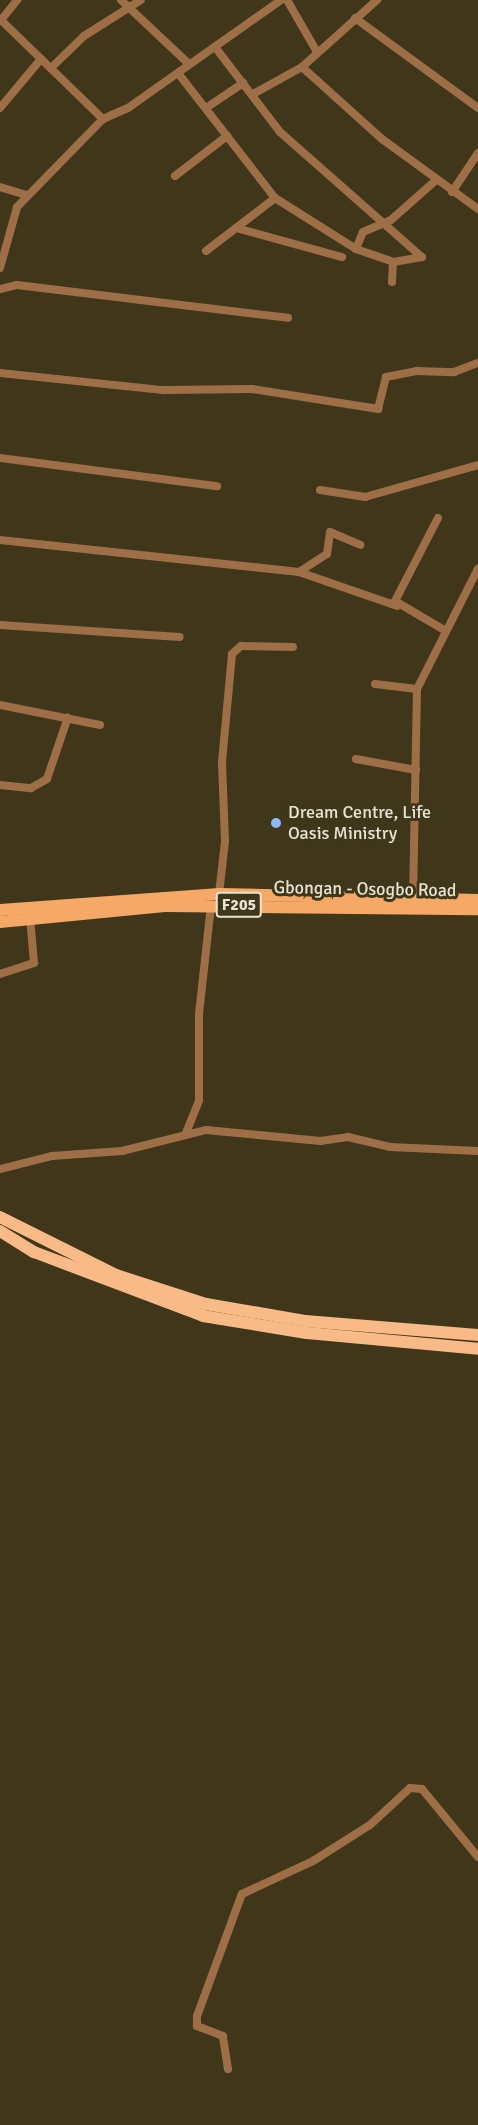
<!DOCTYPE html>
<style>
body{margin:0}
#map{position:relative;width:478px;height:2125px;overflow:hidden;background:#40371b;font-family:Signika,sans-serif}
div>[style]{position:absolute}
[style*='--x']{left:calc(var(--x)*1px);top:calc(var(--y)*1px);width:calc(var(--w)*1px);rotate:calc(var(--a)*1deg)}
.minor>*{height:8px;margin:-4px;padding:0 4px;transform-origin:4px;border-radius:4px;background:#9e6f47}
.primary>*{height:12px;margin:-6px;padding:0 6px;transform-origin:6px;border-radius:6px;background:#f6a967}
.trunk>*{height:12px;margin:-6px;padding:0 6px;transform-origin:6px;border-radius:6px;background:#f8ba87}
.dots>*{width:16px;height:16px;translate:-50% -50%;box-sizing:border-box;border:3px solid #40371b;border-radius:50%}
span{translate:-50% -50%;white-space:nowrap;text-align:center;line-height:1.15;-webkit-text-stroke:6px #40371b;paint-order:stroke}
.shield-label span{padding:2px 4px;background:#40371b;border:2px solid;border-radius:4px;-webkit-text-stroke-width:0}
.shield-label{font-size:16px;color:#e8e3d2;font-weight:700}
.poi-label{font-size:18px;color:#e8e3d2}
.left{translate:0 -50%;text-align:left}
.street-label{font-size:18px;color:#e8e3d2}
</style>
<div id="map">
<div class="minor">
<div style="--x:121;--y:0;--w:93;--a:43.3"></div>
<div style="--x:287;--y:0;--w:60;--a:60"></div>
<div style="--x:355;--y:18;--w:152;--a:36.2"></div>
<div style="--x:0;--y:19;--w:144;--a:44.2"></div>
<div style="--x:1;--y:20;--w:26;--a:-51"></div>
<div style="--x:215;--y:47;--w:107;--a:52.6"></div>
<div style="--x:280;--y:132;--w:189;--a:41.4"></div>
<div style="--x:422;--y:257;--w:29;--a:170"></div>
<div style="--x:302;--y:67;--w:108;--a:42"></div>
<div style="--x:382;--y:139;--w:119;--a:36.1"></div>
<div style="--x:51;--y:68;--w:46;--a:-44.1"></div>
<div style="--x:84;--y:36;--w:67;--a:-32.3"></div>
<div style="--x:178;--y:73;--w:158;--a:52.2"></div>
<div style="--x:275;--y:198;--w:96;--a:32.2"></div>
<div style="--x:356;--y:249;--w:39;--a:19"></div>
<div style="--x:393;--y:262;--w:20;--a:93"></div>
<div style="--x:253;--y:94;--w:56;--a:-28.9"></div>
<div style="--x:302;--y:67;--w:101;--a:-41.8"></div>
<div style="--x:0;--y:108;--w:64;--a:-50.1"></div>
<div style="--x:206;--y:108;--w:45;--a:-34"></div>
<div style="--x:175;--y:176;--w:66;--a:-37.6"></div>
<div style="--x:0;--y:187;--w:27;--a:17"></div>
<div style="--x:452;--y:192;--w:47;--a:-56.3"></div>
<div style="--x:236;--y:228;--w:110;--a:15.3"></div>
<div style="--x:356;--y:249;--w:18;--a:-68"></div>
<div style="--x:363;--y:232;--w:30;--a:-23"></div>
<div style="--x:391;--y:220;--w:60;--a:-41.6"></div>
<div style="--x:206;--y:251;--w:87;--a:-37.5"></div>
<div style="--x:0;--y:268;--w:63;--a:-74.4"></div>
<div style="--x:17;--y:207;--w:123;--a:-45.7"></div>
<div style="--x:103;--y:119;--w:27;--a:-24"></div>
<div style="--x:128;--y:108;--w:187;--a:-35.2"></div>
<div style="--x:0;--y:289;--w:17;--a:-13"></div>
<div style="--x:17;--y:285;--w:273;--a:6.9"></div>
<div style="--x:0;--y:373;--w:164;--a:6"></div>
<div style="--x:163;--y:390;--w:89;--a:-0.6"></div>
<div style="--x:252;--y:389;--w:128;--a:9"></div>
<div style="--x:378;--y:409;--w:33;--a:-76"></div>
<div style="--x:386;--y:377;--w:32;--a:-11"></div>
<div style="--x:417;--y:371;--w:37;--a:2"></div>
<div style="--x:454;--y:372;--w:26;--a:-21"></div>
<div style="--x:0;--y:458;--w:219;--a:7.4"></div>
<div style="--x:320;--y:490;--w:46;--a:8.8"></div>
<div style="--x:365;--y:497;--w:117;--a:-15.8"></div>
<div style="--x:438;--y:518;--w:93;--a:117.4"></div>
<div style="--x:395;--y:601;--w:59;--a:30.5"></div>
<div style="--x:0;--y:540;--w:301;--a:6.1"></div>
<div style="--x:299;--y:572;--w:33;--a:-33"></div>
<div style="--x:327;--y:554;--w:22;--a:-82"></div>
<div style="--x:330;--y:532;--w:33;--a:23"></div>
<div style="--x:299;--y:572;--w:104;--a:19.1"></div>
<div style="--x:0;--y:625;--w:180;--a:3.8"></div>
<div style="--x:375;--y:684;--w:42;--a:6.8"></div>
<div style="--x:0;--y:705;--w:102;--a:11.3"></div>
<div style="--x:356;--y:759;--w:61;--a:10.4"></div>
<div style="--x:0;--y:785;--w:31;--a:6"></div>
<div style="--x:31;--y:788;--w:18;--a:-29"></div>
<div style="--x:47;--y:779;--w:65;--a:-71.3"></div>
<div style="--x:219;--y:894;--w:53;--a:-83.5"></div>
<div style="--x:225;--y:841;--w:79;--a:-92.2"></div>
<div style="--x:222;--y:762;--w:108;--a:-84.7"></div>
<div style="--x:232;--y:654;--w:12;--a:-42"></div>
<div style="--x:241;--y:646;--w:52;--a:1.1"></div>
<div style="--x:413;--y:899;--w:210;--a:-88.9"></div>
<div style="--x:417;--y:689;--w:135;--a:-63.1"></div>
<div style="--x:0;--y:974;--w:36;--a:-18"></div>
<div style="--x:34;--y:963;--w:46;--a:-95"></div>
<div style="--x:186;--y:1133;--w:35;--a:-68"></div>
<div style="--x:199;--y:1100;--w:86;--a:-90"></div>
<div style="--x:199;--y:1014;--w:110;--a:-83.7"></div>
<div style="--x:0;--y:1169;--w:54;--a:-14"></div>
<div style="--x:52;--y:1156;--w:70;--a:-4.1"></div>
<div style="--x:122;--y:1151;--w:87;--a:-14"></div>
<div style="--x:206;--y:1130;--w:115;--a:5.5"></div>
<div style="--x:320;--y:1141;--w:28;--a:-8"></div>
<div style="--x:348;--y:1137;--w:43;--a:13.4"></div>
<div style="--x:390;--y:1147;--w:88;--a:2.6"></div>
<div style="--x:228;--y:2069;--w:33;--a:-99"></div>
<div style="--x:223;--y:2036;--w:28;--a:-159"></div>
<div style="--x:197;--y:2026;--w:10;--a:-90"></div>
<div style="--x:197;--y:2016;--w:130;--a:-69.8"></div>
<div style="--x:242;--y:1894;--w:78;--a:-24.9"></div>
<div style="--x:313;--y:1861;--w:67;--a:-32.3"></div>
<div style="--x:370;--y:1825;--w:54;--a:-42.8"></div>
<div style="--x:410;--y:1788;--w:12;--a:5"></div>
<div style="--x:422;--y:1789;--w:88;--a:50.5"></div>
</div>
<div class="primary">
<div style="--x:0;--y:910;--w:220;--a:-4.2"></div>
<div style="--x:219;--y:894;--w:259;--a:1.3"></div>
<div style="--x:0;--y:922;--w:168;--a:-5.5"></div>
<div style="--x:167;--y:906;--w:311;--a:0.6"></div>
</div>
<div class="trunk">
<div style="--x:0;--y:1217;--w:130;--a:26.6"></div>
<div style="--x:116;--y:1275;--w:95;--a:17.9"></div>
<div style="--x:206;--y:1304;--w:100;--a:9.7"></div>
<div style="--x:305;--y:1321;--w:174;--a:4.6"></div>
<div style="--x:0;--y:1231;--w:40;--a:32"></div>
<div style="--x:34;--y:1252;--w:181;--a:20.7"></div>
<div style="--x:203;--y:1316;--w:105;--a:9.3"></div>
<div style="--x:307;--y:1333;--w:172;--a:5.3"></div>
</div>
<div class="dots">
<div style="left:276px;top:823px;background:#8eb9fc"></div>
</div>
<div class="shield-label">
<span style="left:239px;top:905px">F205</span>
</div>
<div class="poi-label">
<span class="left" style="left:288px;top:823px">Dream Centre, Life<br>Oasis Ministry</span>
</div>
<div class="street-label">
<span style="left:365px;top:889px;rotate:1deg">Gbongan - Osogbo Road</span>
</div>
</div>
